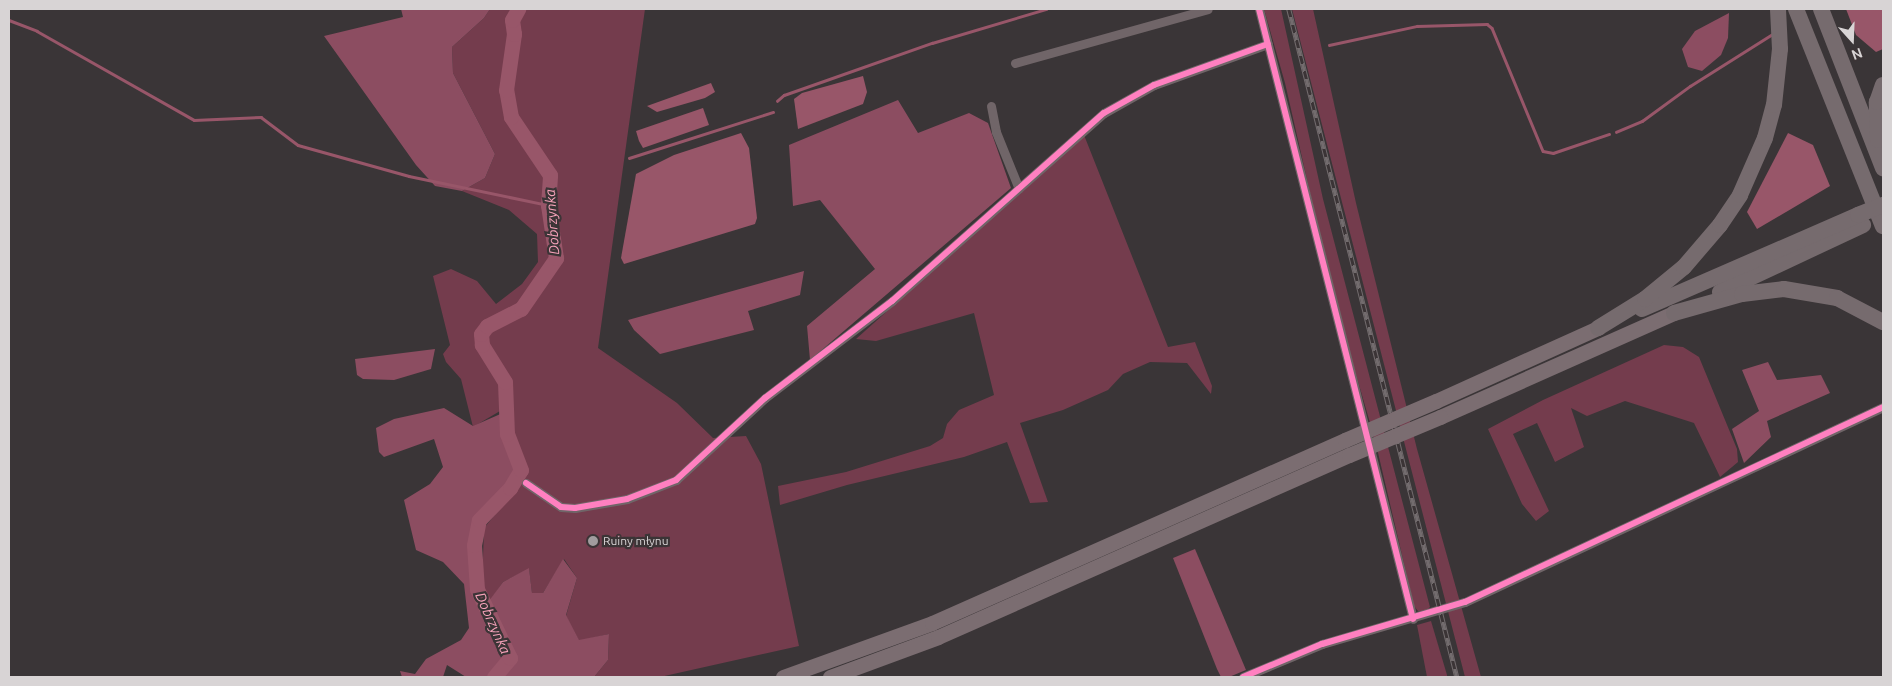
<!DOCTYPE html>
<meta charset="utf-8">
<style>
body{margin:0}
#map{position:relative;width:1892px;height:686px;overflow:hidden;background:#3a3537;font-family:Ubuntu,sans-serif}
div>[style]{position:absolute}
[style*='--x']{left:calc(var(--x)*1px);top:calc(var(--y)*1px);width:calc(var(--w)*1px);rotate:calc(var(--a)*1deg)}
.green>*{inset:0;background:#743c4d}
.forest>*{inset:0;background:#8c4d61}
.water>*{inset:0;background:#985669}
.stream>*{height:2.5px;margin:-1.25px;padding:0 1.25px;transform-origin:1.25px;border-radius:1.25px;background:#985669}
.river>*{height:15px;margin:-7.5px;padding:0 7.5px;transform-origin:7.5px;border-radius:7.5px;background:#985669}
.minor>*{height:9px;margin:-4.5px;padding:0 4.5px;transform-origin:4.5px;border-radius:4.5px;background:#706568}
.primary>*{height:15px;margin:-7.5px;padding:0 7.5px;transform-origin:7.5px;border-radius:7.5px;background:#7b6d71}
.motorway>*{height:16px;margin:-8px;padding:0 8px;transform-origin:8px;border-radius:8px;background:#766b6e}
.rail>*{height:4.5px;margin-top:-2.25px;transform-origin:0;background:repeating-linear-gradient(90deg,#3b3436 0 8px,#736c6e 0 16px);box-sizing:border-box;border-block:1px solid #736c6e}
.primary-bridge>*{height:15px;margin:-7.5px;padding:0 7.5px;transform-origin:7.5px;border-radius:7.5px;background:#7b6d71}
.motorway-bridge>*{height:16px;margin:-8px;padding:0 8px;transform-origin:8px;border-radius:8px;background:#766b6e}
.cycleway>*{height:6px;margin:-3px;padding:0 3px;transform-origin:3px;border-radius:3px;background:#ff80c0}
.dots>*{width:14px;height:14px;translate:-50% -50%;box-sizing:border-box;border:2px solid #3b3436;border-radius:50%}
span{translate:-50% -50%;white-space:nowrap;text-align:center;line-height:1.15;-webkit-text-stroke:4.5px #3b3436;paint-order:stroke}
.poi-label{font-size:12px;color:#d8d4d5}
.left{translate:0 -50%;text-align:left}
.water-label{font-size:14px;color:#f7a3ba;font-style:italic}
.frame{position:absolute;inset:0;border:10px solid #d8d4d5;pointer-events:none}
.north{position:absolute;left:1827px;top:15px;width:50px;height:50px;-webkit-text-stroke:4px #3b3436;paint-order:stroke;rotate:160deg;font-size:14px;font-weight:700;line-height:20px;text-align:center;color:#d8d4d5}
.north::after{content:'';display:block;margin:auto;width:18px;height:22px;background:#d8d4d5;clip-path:polygon(50% 0,100% 100%,50% 72%,0 100%)}
</style>
<div id="map">
<div class="green">
<div style="clip-path:polygon(490px 9px,516px 9px,509px 20px,511px 34px,503px 90px,508px 117px,547px 175px,546px 232px,552px 258px,524px 301px,484px 326px,478px 334px,479px 345px,501px 382px,500px 411px,473px 427px,461px 379px,446px 362px,443px 354px,450px 345px,433px 276px,451px 269px,477px 281px,496px 304px,522px 284px,538px 262px,537px 234px,509px 210px,462px 191px,485px 178px,495px 154px,453px 73px,452px 47px,484px 18px)"></div>
<div style="clip-path:polygon(525px 9px,645px 9px,598px 348px,677px 403px,713px 438px,746px 436px,761px 464px,799px 646px,660px 677px,594px 677px,608px 660px,609px 634px,579px 641px,566px 616px,577px 578px,564px 559px,543px 593px,532px 593px,529px 569px,503px 582px,490px 601px,482px 587px,484px 528px,514px 492px,526px 466px,512px 431px,508px 379px,486px 341px,489px 331px,524px 311px,557px 264px,560px 255px,551px 212px,550px 166px,517px 117px,513px 101px,510px 72px,517px 41px,515px 20px)"></div>
<div style="clip-path:polygon(1264px 9px,1281px 9px,1323px 199px,1430px 607px,1425px 612px,1418px 611px,1414px 606px,1375px 440px,1335px 302px,1285px 83px)"></div>
<div style="clip-path:polygon(1292px 9px,1313px 9px,1356px 203px,1417px 449px,1481px 677px,1465px 677px)"></div>
<div style="clip-path:polygon(1084px 135px,1168px 347px,1195px 342px,1212px 386px,1211px 394px,1187px 363px,1150px 362px,1123px 374px,1108px 390px,1063px 410px,1020px 423px,1048px 502px,1030px 503px,1007px 442px,964px 457px,847px 485px,780px 505px,778px 486px,846px 472px,930px 446px,943px 438px,947px 424px,959px 410px,994px 395px,974px 313px,876px 341px,856px 339px)"></div>
<div style="clip-path:polygon(1664px 345px,1683px 347px,1699px 357px,1737px 449px,1738px 462px,1720px 477px,1694px 423px,1625px 401px,1587px 416px,1571px 408px,1584px 447px,1555px 462px,1537px 423px,1513px 434px,1549px 511px,1536px 521px,1522px 504px,1488px 429px,1543px 400px)"></div>
<div style="clip-path:polygon(1431px 621px,1447px 675px,1447px 677px,1427px 677px,1417px 625px)"></div>
</div>
<div class="forest">
<div style="clip-path:polygon(401px 9px,490px 9px,484px 18px,452px 47px,453px 73px,495px 154px,485px 178px,462px 191px,435px 186px,416px 165px,324px 36px,403px 17px)"></div>
<div style="clip-path:polygon(1729px 13px,1728px 38px,1721px 55px,1702px 71px,1688px 67px,1682px 49px,1695px 31px)"></div>
<div style="clip-path:polygon(898px 100px,918px 133px,969px 113px,988px 123px,1011px 188px,810px 360px,807px 326px,875px 269px,820px 200px,793px 206px,789px 145px)"></div>
<div style="clip-path:polygon(804px 271px,800px 295px,748px 311px,754px 330px,660px 354px,634px 330px,628px 320px)"></div>
<div style="clip-path:polygon(435px 349px,431px 369px,394px 380px,363px 379px,357px 375px,355px 359px)"></div>
<div style="clip-path:polygon(1768px 362px,1777px 380px,1821px 375px,1830px 393px,1767px 421px,1771px 437px,1744px 463px,1732px 429px,1759px 411px,1742px 370px)"></div>
<div style="clip-path:polygon(444px 408px,473px 426px,505px 412px,507px 434px,521px 470px,510px 488px,479px 521px,474px 573px,486px 605px,503px 582px,529px 568px,532px 593px,543px 593px,563px 559px,577px 578px,566px 615px,579px 640px,609px 634px,608px 660px,594px 677px,466px 677px,447px 665px,443px 677px,402px 677px,400px 671px,415px 674px,426px 659px,461px 640px,469px 628px,464px 584px,443px 562px,416px 550px,404px 500px,430px 484px,443px 467px,434px 439px,384px 457px,379px 452px,376px 428px,394px 419px)"></div>
<div style="clip-path:polygon(1195px 549px,1246px 670px,1229px 677px,1221px 677px,1217px 669px,1173px 558px)"></div>
</div>
<div class="water">
<div style="clip-path:polygon(1846px 9px,1883px 9px,1883px 49px,1876px 52px,1856px 35px)"></div>
<div style="clip-path:polygon(863px 76px,867px 92px,863px 104px,798px 129px,794px 99px,802px 93px)"></div>
<div style="clip-path:polygon(711px 83px,715px 92px,705px 98px,657px 112px,647px 106px)"></div>
<div style="clip-path:polygon(703px 108px,709px 125px,643px 148px,639px 141px,636px 131px)"></div>
<div style="clip-path:polygon(741px 133px,749px 148px,757px 218px,755px 224px,624px 264px,621px 258px,636px 174px,674px 155px)"></div>
<div style="clip-path:polygon(1788px 133px,1813px 145px,1830px 186px,1757px 229px,1747px 212px)"></div>
</div>
<div class="stream">
<div style="--x:9;--y:20;--w:30;--a:21"></div>
<div style="--x:37;--y:31;--w:180;--a:29.5"></div>
<div style="--x:194;--y:120;--w:67;--a:-2.6"></div>
<div style="--x:261;--y:117;--w:46;--a:37.1"></div>
<div style="--x:298;--y:145;--w:115;--a:15.6"></div>
<div style="--x:409;--y:176;--w:142;--a:11.8"></div>
<div style="--x:1329;--y:45;--w:90;--a:-12.2"></div>
<div style="--x:1417;--y:26;--w:70;--a:-1.6"></div>
<div style="--x:1487;--y:24;--w:6;--a:39"></div>
<div style="--x:1492;--y:28;--w:133;--a:67.5"></div>
<div style="--x:1543;--y:151;--w:10;--a:11"></div>
<div style="--x:1553;--y:153;--w:59;--a:-18.7"></div>
<div style="--x:777;--y:101;--w:9;--a:-41"></div>
<div style="--x:784;--y:95;--w:157;--a:-19.4"></div>
<div style="--x:932;--y:43;--w:119;--a:-16.6"></div>
<div style="--x:1616;--y:132;--w:28;--a:-23"></div>
<div style="--x:1642;--y:121;--w:59;--a:-36.1"></div>
<div style="--x:1690;--y:86;--w:96;--a:-32.2"></div>
<div style="--x:629;--y:158;--w:151;--a:-17.7"></div>
</div>
<div class="river">
<div style="--x:494;--y:677;--w:25;--a:-50"></div>
<div style="--x:510;--y:658;--w:76;--a:-115.6"></div>
<div style="--x:477;--y:589;--w:44;--a:-93.9"></div>
<div style="--x:474;--y:545;--w:25;--a:-79"></div>
<div style="--x:479;--y:520;--w:45;--a:-45.9"></div>
<div style="--x:510;--y:488;--w:21;--a:-59"></div>
<div style="--x:521;--y:470;--w:39;--a:-111"></div>
<div style="--x:507;--y:434;--w:52;--a:-92.2"></div>
<div style="--x:505;--y:382;--w:44;--a:-121.9"></div>
<div style="--x:482;--y:345;--w:11;--a:-95"></div>
<div style="--x:481;--y:334;--w:10;--a:-53"></div>
<div style="--x:487;--y:326;--w:38;--a:-27"></div>
<div style="--x:521;--y:309;--w:62;--a:-55.5"></div>
<div style="--x:556;--y:258;--w:54;--a:-98.6"></div>
<div style="--x:548;--y:205;--w:30;--a:-86"></div>
<div style="--x:550;--y:175;--w:70;--a:-123.9"></div>
<div style="--x:511;--y:117;--w:27;--a:-100"></div>
<div style="--x:506;--y:90;--w:57;--a:-81.9"></div>
<div style="--x:514;--y:34;--w:14;--a:-98"></div>
<div style="--x:512;--y:20;--w:13;--a:-61"></div>
</div>
<div class="minor">
<div style="--x:1259;--y:9;--w:629;--a:75.83"></div>
<div style="--x:1015;--y:63;--w:200;--a:-15.6"></div>
<div style="--x:991;--y:106;--w:26;--a:79"></div>
<div style="--x:996;--y:132;--w:61;--a:68"></div>
<div style="--x:526;--y:483;--w:42;--a:34.4"></div>
<div style="--x:561;--y:507;--w:14;--a:4"></div>
<div style="--x:575;--y:508;--w:53;--a:-9.8"></div>
<div style="--x:627;--y:499;--w:53;--a:-21.2"></div>
<div style="--x:676;--y:480;--w:121;--a:-42.7"></div>
<div style="--x:765;--y:398;--w:160;--a:-37.4"></div>
<div style="--x:892;--y:301;--w:283;--a:-41.6"></div>
<div style="--x:1104;--y:113;--w:57;--a:-29.2"></div>
<div style="--x:1154;--y:85;--w:121;--a:-19.8"></div>
<div style="--x:1243;--y:677;--w:86;--a:-22.7"></div>
<div style="--x:1322;--y:644;--w:149;--a:-16.4"></div>
<div style="--x:1465;--y:602;--w:461;--a:-25"></div>
</div>
<div class="primary">
<div style="--x:1436;--y:401;--w:178;--a:-24.3"></div>
<div style="--x:1440;--y:417;--w:256;--a:-24"></div>
<div style="--x:783;--y:677;--w:158;--a:-19.9"></div>
<div style="--x:932;--y:623;--w:452;--a:-23.9"></div>
<div style="--x:830;--y:677;--w:115;--a:-20.3"></div>
<div style="--x:938;--y:637;--w:449;--a:-23.9"></div>
</div>
<div class="motorway">
<div style="--x:1796;--y:9;--w:234;--a:68.2"></div>
<div style="--x:1821;--y:9;--w:171;--a:68.7"></div>
<div style="--x:1878;--y:140;--w:38;--a:-92"></div>
<div style="--x:1877;--y:102;--w:18;--a:-71"></div>
<div style="--x:1720;--y:292;--w:158;--a:-25.1"></div>
<div style="--x:1642;--y:309;--w:236;--a:-23.5"></div>
<div style="--x:1674;--y:313;--w:71;--a:-15.6"></div>
<div style="--x:1742;--y:294;--w:42;--a:-6.8"></div>
<div style="--x:1784;--y:289;--w:54;--a:9.6"></div>
<div style="--x:1837;--y:298;--w:52;--a:27.6"></div>
<div style="--x:1598;--y:328;--w:55;--a:-31.7"></div>
<div style="--x:1645;--y:299;--w:50;--a:-39.4"></div>
<div style="--x:1684;--y:267;--w:55;--a:-49.4"></div>
<div style="--x:1720;--y:225;--w:36;--a:-56"></div>
<div style="--x:1740;--y:195;--w:62;--a:-66.3"></div>
<div style="--x:1765;--y:138;--w:34;--a:-75"></div>
<div style="--x:1774;--y:105;--w:56;--a:-83.9"></div>
<div style="--x:1780;--y:49;--w:40;--a:-92.9"></div>
</div>
<div class="rail">
<div style="--x:1289;--y:9;--w:689;--a:75.88"></div>
</div>
<div class="primary-bridge">
<div style="--x:1345;--y:440;--w:99;--a:-23.2"></div>
<div style="--x:1349;--y:455;--w:99;--a:-22.7"></div>
</div>
<div class="motorway-bridge">
<div style="--x:1858;--y:215;--w:27;--a:-22"></div>
</div>
<div class="cycleway">
<div style="--x:1259;--y:9;--w:629;--a:75.83"></div>
<div style="--x:526;--y:483;--w:42;--a:34.4"></div>
<div style="--x:561;--y:507;--w:14;--a:4"></div>
<div style="--x:575;--y:508;--w:53;--a:-9.8"></div>
<div style="--x:627;--y:499;--w:53;--a:-21.2"></div>
<div style="--x:676;--y:480;--w:121;--a:-42.7"></div>
<div style="--x:765;--y:398;--w:160;--a:-37.4"></div>
<div style="--x:892;--y:301;--w:283;--a:-41.6"></div>
<div style="--x:1104;--y:113;--w:57;--a:-29.2"></div>
<div style="--x:1154;--y:85;--w:121;--a:-19.8"></div>
<div style="--x:1243;--y:677;--w:86;--a:-22.7"></div>
<div style="--x:1322;--y:644;--w:149;--a:-16.4"></div>
<div style="--x:1465;--y:602;--w:461;--a:-25"></div>
</div>
<div class="dots">
<div style="left:593px;top:541px;background:#a19c9e"></div>
</div>
<div class="poi-label">
<span class="left" style="left:603px;top:541px">Ruiny młynu</span>
</div>
<div class="water-label">
<span style="left:552px;top:222px;rotate:-94deg">Dobrzynka</span>
<span style="left:493px;top:623px;rotate:66deg">Dobrzynka</span>
</div>
<div class="frame"></div>
<div class="north">N</div>
</div>
